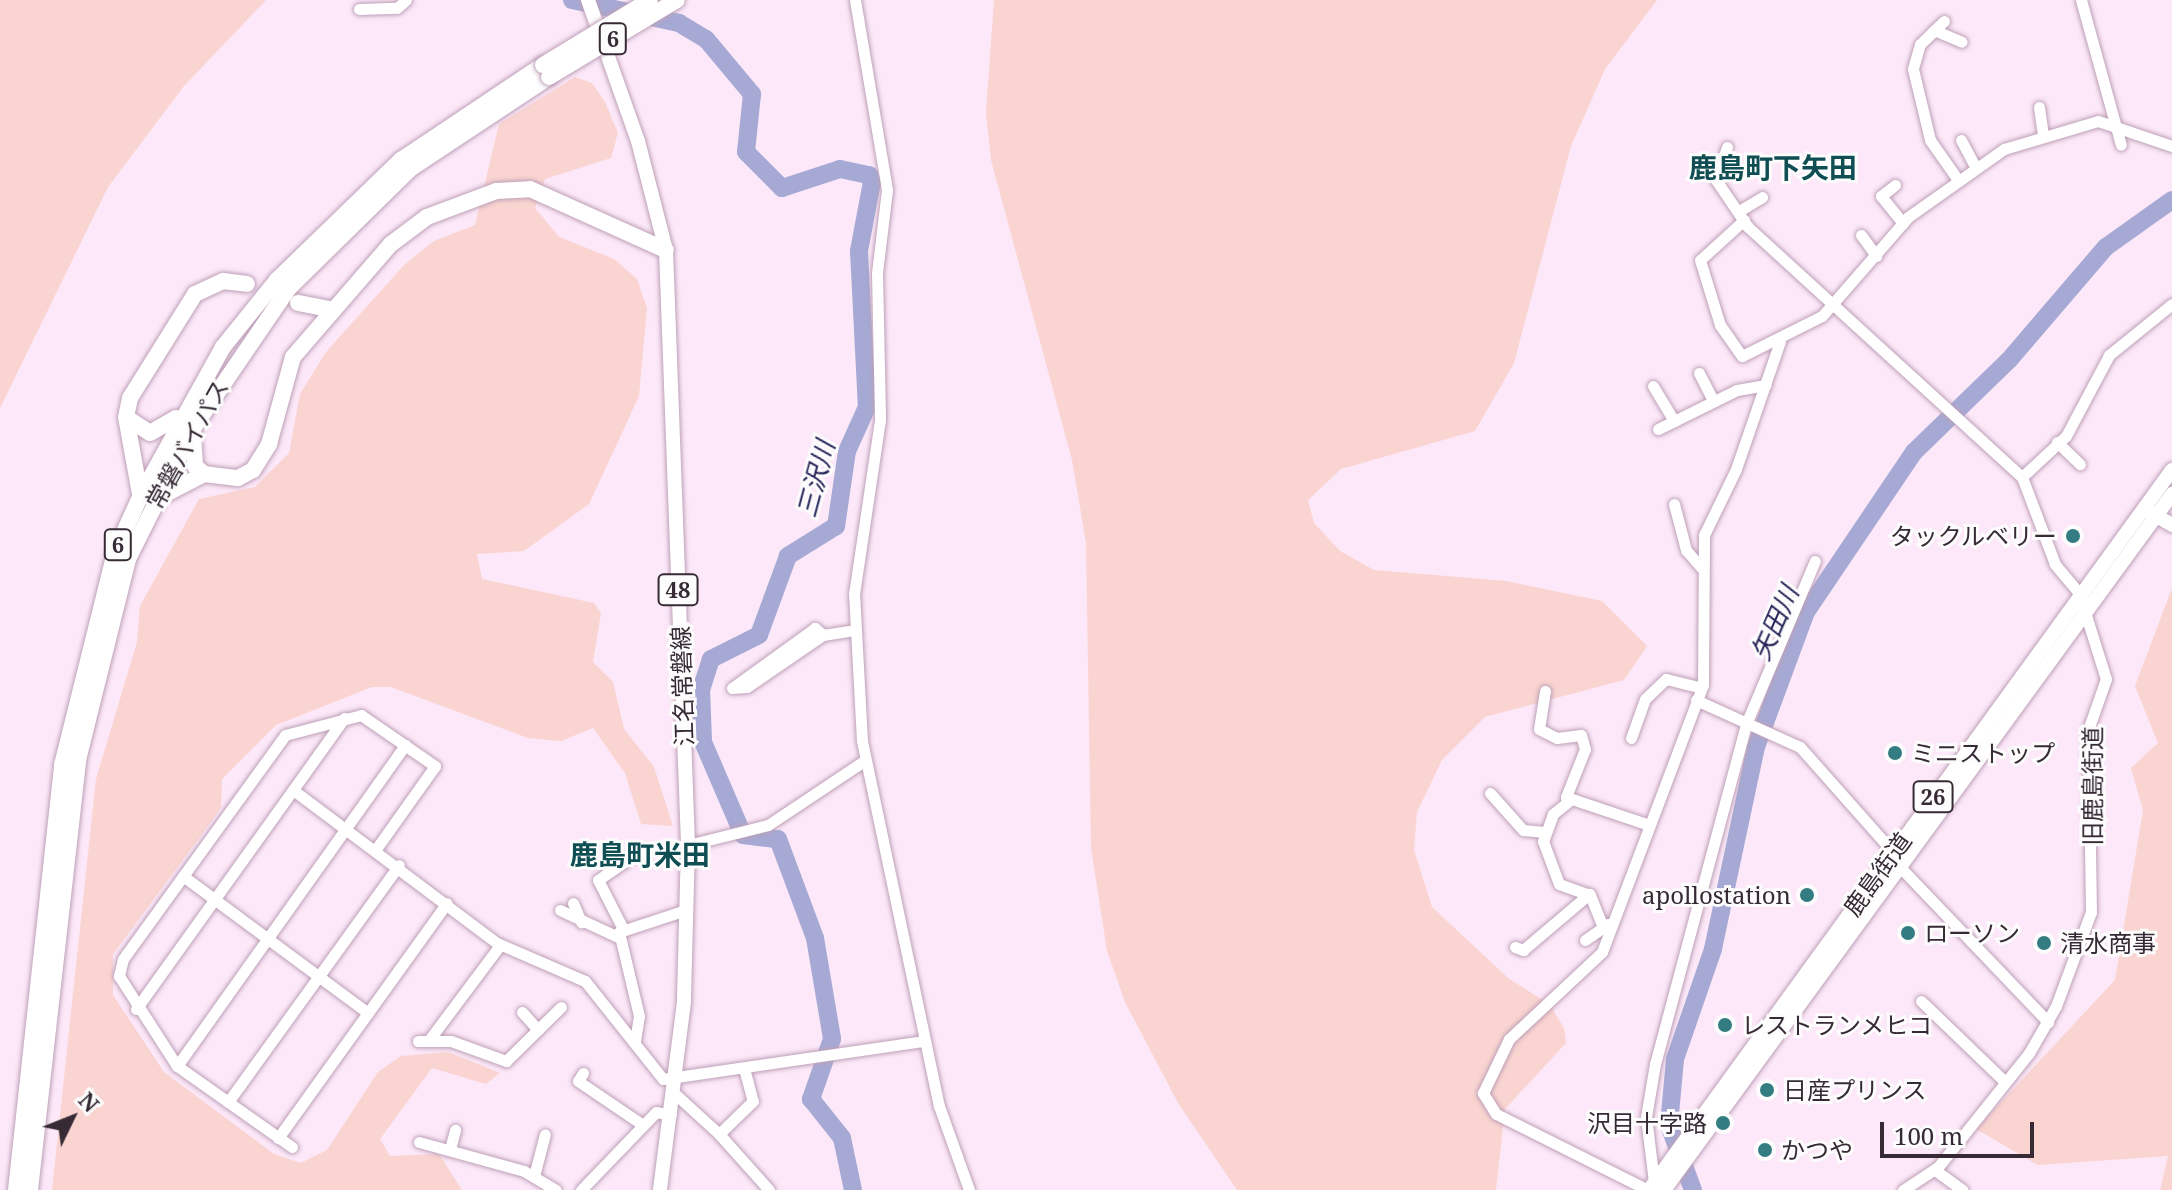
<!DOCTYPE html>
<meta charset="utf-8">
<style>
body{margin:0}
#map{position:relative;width:2172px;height:1190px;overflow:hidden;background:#fce8f8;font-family:"Noto Serif","Noto Sans JP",serif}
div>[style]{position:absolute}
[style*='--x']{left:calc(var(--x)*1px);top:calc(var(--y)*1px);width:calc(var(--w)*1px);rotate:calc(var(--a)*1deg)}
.green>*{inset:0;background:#fad4d0}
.river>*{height:18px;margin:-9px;padding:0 9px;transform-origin:9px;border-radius:9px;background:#a5a9d4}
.roads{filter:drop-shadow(0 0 2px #bea0b8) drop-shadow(0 0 2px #bea0b8)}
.minor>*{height:11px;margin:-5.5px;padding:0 5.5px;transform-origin:5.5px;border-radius:5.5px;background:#fff}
.major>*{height:14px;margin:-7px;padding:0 7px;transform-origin:7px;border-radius:7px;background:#fff}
.highway>*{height:16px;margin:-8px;padding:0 8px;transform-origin:8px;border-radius:8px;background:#fff}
.bridges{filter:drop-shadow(0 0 2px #bea0b8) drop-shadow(0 0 2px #bea0b8)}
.highway-bridge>*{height:16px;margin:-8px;padding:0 8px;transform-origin:8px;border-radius:8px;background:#fff}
.dots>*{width:22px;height:22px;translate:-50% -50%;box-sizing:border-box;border:4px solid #fcfcfc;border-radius:50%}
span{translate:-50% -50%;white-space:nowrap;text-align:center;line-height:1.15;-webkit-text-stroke:6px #fcfcfc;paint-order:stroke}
.shield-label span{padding:2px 6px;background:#fcfcfc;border:2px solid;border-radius:6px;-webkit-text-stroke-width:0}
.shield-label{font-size:22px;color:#362a34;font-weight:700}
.street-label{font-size:24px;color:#362a34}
.poi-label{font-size:24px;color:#362a34}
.right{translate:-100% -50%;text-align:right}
.left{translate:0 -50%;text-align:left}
.water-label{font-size:26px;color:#252358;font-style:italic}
.quarter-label{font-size:28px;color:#0f4e53;font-weight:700}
.north{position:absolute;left:32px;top:1078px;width:80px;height:80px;-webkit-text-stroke:6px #fcfcfc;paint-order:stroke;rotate:47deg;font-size:22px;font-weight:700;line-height:32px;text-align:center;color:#362a34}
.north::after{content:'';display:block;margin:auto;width:28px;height:36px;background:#362a34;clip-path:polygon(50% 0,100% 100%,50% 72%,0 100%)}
.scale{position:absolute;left:1880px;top:1122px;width:154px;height:36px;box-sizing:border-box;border:4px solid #362a34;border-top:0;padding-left:10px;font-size:24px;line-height:28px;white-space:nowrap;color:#362a34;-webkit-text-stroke:6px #fcfcfc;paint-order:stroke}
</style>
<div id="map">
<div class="green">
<div style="clip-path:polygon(0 0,266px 0,184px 86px,108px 187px,0 408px)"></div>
<div style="clip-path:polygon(994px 0,1657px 0,1605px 69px,1571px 146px,1514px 363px,1475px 431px,1341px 469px,1308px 500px,1314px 523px,1340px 551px,1374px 570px,1506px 581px,1602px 601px,1647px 646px,1624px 680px,1485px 717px,1442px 760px,1417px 812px,1414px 850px,1432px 907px,1508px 978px,1549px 1004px,1564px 1028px,1566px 1043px,1505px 1109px,1496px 1190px,1237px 1190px,1178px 1103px,1125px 1002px,1107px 951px,1091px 848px,1086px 543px,1072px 460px,991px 160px,986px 113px)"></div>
<div style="clip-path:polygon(575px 77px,592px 83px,605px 102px,618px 133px,611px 158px,545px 179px,535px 208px,559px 237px,614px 259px,637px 279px,647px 308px,639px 396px,589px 504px,524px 551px,477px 554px,482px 579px,594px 603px,601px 613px,593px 662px,613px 682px,624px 729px,654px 767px,673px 826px,641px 824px,625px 773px,593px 728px,561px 741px,528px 738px,391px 687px,372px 687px,276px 725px,222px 779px,221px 807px,211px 822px,113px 954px,113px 995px,164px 1072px,274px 1154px,301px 1163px,327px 1150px,378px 1072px,401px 1056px,448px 1052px,500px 1073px,486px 1084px,432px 1068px,380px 1139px,390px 1156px,439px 1154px,462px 1190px,52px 1190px,96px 779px,137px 642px,140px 606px,199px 499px,255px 487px,289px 453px,300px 394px,326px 352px,404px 265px,434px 241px,475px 225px,499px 124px)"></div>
<div style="clip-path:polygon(2172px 588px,2172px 1190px,2160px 1190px,2168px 1156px,2038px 1165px,1976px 1129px,2115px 980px,2143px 810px,2131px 768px,2158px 743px,2135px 686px)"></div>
</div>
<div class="river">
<div style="--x:572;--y:0;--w:109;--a:12.1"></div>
<div style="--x:679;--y:23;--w:31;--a:31"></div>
<div style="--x:706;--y:39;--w:72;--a:50.1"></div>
<div style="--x:752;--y:94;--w:58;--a:95.9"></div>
<div style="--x:746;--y:152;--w:51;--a:45"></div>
<div style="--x:782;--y:188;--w:61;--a:-18.1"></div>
<div style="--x:840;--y:169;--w:30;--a:12"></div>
<div style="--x:869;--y:175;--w:8;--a:67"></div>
<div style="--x:872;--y:182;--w:70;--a:100.7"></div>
<div style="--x:859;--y:251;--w:156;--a:87.1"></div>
<div style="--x:867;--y:407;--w:48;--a:114.4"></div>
<div style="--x:847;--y:451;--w:76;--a:98.3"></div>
<div style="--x:836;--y:526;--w:57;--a:148"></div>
<div style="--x:788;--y:556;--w:84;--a:110.2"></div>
<div style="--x:759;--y:635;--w:54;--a:153.4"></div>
<div style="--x:711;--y:659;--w:32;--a:108"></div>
<div style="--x:701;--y:689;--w:53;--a:87.8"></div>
<div style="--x:703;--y:742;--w:101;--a:66.7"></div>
<div style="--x:743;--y:835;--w:35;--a:7"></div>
<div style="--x:778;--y:839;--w:106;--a:69.5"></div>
<div style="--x:815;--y:938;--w:102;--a:80.4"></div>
<div style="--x:832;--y:1039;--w:64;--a:109.3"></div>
<div style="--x:811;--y:1099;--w:50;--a:51.5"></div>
<div style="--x:842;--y:1138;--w:53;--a:78.1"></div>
<div style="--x:1693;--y:1190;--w:69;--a:-110.3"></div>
<div style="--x:1669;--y:1125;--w:66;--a:-84.8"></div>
<div style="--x:1675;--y:1059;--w:116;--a:-70.9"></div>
<div style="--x:1713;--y:949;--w:207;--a:-78"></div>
<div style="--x:1756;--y:747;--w:144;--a:-69.7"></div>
<div style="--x:1806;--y:612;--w:193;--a:-56"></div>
<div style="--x:1914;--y:452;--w:132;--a:-44.1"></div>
<div style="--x:2009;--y:360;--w:149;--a:-49.4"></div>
<div style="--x:2106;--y:247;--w:81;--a:-35.5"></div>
</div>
<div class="roads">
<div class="minor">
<div style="--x:855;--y:0;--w:193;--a:80.4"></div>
<div style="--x:887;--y:190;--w:84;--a:96.9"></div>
<div style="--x:877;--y:273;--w:147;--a:88.8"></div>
<div style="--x:880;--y:420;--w:175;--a:98.5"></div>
<div style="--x:854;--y:593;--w:148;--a:86.9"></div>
<div style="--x:862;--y:741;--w:373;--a:78.1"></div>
<div style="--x:939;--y:1106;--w:89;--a:70.3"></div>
<div style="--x:2081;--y:0;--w:150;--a:74.6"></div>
<div style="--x:359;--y:9;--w:38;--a:-2"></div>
<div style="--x:397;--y:8;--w:12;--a:-42"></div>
<div style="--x:1944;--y:21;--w:33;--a:136"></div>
<div style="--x:1920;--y:44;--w:26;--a:106"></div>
<div style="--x:1913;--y:69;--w:73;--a:76.5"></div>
<div style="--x:1930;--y:140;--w:49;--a:55"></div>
<div style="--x:1934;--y:30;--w:30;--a:23"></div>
<div style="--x:2039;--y:107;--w:27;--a:82"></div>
<div style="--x:1961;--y:140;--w:32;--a:62"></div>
<div style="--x:1727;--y:147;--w:35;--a:108"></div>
<div style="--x:1716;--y:180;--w:57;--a:55.8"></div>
<div style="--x:1748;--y:227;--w:371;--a:42.4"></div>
<div style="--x:1895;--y:185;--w:18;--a:142"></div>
<div style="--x:1881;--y:196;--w:35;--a:51"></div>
<div style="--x:1739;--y:211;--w:27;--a:-31"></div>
<div style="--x:1744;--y:220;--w:59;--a:137.7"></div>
<div style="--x:1700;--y:260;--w:68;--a:72.9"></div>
<div style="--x:1720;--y:325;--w:38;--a:55"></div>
<div style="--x:1742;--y:356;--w:89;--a:-26.6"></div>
<div style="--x:1822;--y:316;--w:131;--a:-49"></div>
<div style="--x:1908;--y:217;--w:118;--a:-35.3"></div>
<div style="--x:2004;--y:149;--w:98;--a:-16.6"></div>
<div style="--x:2098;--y:121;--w:78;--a:18.7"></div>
<div style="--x:1861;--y:235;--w:26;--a:54"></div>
<div style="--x:1699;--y:373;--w:31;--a:63"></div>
<div style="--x:1653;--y:386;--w:41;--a:59"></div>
<div style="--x:1658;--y:429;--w:88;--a:-26.3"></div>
<div style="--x:1737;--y:390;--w:29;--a:-10"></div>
<div style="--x:2057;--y:442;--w:32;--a:44"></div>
<div style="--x:1674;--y:504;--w:48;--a:75.4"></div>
<div style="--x:1686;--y:550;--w:23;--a:49"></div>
<div style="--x:823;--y:635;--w:11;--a:-139"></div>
<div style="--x:815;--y:628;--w:102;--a:144.1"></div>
<div style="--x:732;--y:688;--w:15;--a:-4"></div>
<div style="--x:747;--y:687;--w:92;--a:-34.4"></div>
<div style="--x:823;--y:635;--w:33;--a:-9"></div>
<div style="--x:1545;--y:691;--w:38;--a:99"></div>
<div style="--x:1539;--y:729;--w:20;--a:27"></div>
<div style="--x:1557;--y:738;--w:24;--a:-7"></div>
<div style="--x:1581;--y:735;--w:15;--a:74"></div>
<div style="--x:1585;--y:749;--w:52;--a:111.6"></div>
<div style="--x:1566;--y:797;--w:84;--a:18.6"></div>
<div style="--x:1696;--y:700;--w:114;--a:24.3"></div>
<div style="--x:1800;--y:747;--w:140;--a:48.5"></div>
<div style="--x:1631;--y:738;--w:41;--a:-70.3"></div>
<div style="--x:1645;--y:699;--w:29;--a:-44"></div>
<div style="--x:1666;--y:679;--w:36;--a:14"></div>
<div style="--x:293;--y:790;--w:255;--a:36.9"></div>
<div style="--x:497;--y:943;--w:96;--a:23.4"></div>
<div style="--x:585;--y:981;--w:125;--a:51.5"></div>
<div style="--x:663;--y:1079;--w:264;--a:-8.3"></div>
<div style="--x:1490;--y:793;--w:50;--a:48.3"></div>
<div style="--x:1523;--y:830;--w:22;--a:5"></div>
<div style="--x:1569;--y:801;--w:21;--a:141"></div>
<div style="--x:1553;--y:814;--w:29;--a:110"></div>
<div style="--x:1543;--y:841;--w:46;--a:69.6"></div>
<div style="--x:1559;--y:884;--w:33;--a:20"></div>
<div style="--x:1590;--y:895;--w:35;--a:68"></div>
<div style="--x:688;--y:845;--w:82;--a:-14"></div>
<div style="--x:768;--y:825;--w:115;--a:-33.7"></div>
<div style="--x:1899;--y:866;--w:216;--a:46.3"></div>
<div style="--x:183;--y:876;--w:230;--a:36.5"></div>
<div style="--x:573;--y:903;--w:21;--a:67"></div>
<div style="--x:560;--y:910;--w:64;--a:25"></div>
<div style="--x:623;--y:929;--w:55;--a:-117"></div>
<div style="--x:598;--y:880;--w:44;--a:-34.8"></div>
<div style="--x:1585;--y:940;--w:28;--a:-35"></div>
<div style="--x:1515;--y:947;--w:9;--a:21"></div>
<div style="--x:1523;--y:950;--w:87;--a:-40.3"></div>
<div style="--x:1921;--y:1001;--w:115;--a:43.9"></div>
<div style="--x:136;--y:1009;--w:358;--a:-54.4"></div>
<div style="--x:522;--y:1012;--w:24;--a:48"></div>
<div style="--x:429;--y:1040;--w:119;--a:-53.2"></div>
<div style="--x:418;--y:1041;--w:33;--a:0"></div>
<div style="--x:451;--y:1041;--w:59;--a:20"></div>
<div style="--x:506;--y:1061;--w:77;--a:-44.5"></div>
<div style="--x:635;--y:1041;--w:25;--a:-81"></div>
<div style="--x:639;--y:1016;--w:86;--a:-103.4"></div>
<div style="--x:619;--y:932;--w:71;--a:-18.2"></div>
<div style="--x:177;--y:1066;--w:394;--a:-54.6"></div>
<div style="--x:745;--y:1072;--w:30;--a:75"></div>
<div style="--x:753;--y:1101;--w:47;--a:135.9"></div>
<div style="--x:719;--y:1134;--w:75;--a:48.2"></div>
<div style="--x:583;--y:1073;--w:9;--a:122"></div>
<div style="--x:578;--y:1081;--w:78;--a:34.1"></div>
<div style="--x:673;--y:1092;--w:62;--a:42.4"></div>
<div style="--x:228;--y:1102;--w:292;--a:-54.2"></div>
<div style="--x:278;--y:1138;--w:289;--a:-54.3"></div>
<div style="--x:419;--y:1142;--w:109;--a:15.4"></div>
<div style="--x:524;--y:1171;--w:37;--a:31"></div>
<div style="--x:292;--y:1147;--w:141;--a:-144.8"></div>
<div style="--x:177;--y:1066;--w:107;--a:-122.8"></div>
<div style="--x:119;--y:976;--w:17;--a:-77"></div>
<div style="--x:123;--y:959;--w:276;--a:-54.1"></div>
<div style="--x:285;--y:735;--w:79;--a:-14.7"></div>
<div style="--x:361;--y:715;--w:90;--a:34.6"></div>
<div style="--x:435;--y:766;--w:102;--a:125.4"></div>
<div style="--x:450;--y:1149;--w:20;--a:-75"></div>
<div style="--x:1935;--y:1170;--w:34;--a:36"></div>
<div style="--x:534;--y:1176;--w:43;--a:-75.3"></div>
<div style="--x:1654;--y:1182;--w:65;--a:-97"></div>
<div style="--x:1646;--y:1117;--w:54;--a:-80.4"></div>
<div style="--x:1655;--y:1064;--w:352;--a:-75"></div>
<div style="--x:1746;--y:724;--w:177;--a:-67.1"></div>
<div style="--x:581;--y:1190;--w:108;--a:-46.1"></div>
<div style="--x:656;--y:1112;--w:15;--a:11"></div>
<div style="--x:1648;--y:1190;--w:170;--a:-153.4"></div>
<div style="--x:1496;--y:1114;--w:25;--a:-122"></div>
<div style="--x:1483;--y:1093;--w:60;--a:-64.3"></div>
<div style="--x:1509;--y:1039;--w:127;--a:-43.1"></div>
<div style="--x:1602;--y:952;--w:285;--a:-69.3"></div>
<div style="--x:1703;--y:685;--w:150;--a:-89.6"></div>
<div style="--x:1704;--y:535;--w:73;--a:-64.1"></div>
<div style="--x:1736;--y:469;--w:135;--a:-71"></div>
<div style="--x:1903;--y:1190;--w:42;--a:-33.3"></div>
<div style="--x:1938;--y:1167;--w:146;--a:-51.4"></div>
<div style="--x:2029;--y:1053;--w:54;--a:-60.1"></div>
<div style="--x:2056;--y:1006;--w:100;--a:-69.6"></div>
<div style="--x:2091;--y:912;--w:182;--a:-90.9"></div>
<div style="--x:2088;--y:730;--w:54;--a:-70.6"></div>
<div style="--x:2106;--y:679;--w:90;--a:-107.4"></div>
<div style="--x:2079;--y:593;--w:38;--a:-130"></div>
<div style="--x:2055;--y:564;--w:93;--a:-110.8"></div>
<div style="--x:2022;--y:477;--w:60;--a:-43"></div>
<div style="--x:2066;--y:436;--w:92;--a:-62"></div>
<div style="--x:2109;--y:355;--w:81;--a:-39"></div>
</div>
<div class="major">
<div style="--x:588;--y:0;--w:150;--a:70.5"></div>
<div style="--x:638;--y:141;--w:113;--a:75.6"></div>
<div style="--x:666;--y:250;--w:595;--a:87.88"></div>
<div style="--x:688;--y:845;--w:157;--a:91.5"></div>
<div style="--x:684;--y:1002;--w:190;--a:97.3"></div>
<div style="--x:2148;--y:511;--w:28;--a:30"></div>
<div style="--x:1649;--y:1190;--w:890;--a:-54.01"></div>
<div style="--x:1664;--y:1190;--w:862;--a:-53.87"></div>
</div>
<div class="highway">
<div style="--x:298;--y:303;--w:36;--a:11"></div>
<div style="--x:127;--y:418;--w:27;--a:33"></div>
<div style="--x:150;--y:433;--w:30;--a:-30"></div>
<div style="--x:193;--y:435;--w:31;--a:86"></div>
<div style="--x:195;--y:466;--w:12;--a:42"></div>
<div style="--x:204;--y:474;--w:34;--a:7"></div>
<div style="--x:238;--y:478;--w:17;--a:-28"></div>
<div style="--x:253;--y:470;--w:31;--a:-58"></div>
<div style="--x:269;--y:444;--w:90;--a:-74.6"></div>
<div style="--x:293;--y:357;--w:150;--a:-49.1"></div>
<div style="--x:391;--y:244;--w:45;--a:-36.9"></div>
<div style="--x:427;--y:217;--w:74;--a:-20.6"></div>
<div style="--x:496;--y:191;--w:34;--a:-3"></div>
<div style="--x:530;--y:189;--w:149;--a:24.2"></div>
<div style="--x:140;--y:494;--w:78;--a:-100.3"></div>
<div style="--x:126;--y:417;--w:19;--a:-78"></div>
<div style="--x:130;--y:398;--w:123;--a:-58"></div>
<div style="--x:195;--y:294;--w:31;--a:-25"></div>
<div style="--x:223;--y:281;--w:24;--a:7"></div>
<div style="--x:160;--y:497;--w:50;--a:-27.6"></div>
<div style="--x:16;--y:1190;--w:427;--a:-83.8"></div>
<div style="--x:62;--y:765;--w:219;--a:-76"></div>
<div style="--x:115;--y:552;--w:63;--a:-65.5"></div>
<div style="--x:141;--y:495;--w:169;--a:-61"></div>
<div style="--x:223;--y:347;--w:86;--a:-51.1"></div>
<div style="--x:277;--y:280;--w:173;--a:-44.1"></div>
<div style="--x:401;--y:160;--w:171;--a:-33.8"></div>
<div style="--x:30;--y:1190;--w:433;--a:-83.6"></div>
<div style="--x:78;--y:760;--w:207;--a:-76"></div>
<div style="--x:128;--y:559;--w:148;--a:-63.4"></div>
<div style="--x:194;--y:427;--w:167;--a:-55.7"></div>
<div style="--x:288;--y:289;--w:171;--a:-44.5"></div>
<div style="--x:410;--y:169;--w:167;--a:-33.5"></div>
</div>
</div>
<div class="bridges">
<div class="highway-bridge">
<div style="--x:543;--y:65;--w:125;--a:-31.3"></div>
<div style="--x:549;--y:77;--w:149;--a:-31"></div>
</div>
</div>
<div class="dots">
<div style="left:2073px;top:536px;background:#337c82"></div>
<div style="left:1895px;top:753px;background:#337c82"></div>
<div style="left:1807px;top:895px;background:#337c82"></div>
<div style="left:1908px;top:933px;background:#337c82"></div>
<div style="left:2044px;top:943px;background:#337c82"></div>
<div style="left:1725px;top:1025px;background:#337c82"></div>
<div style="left:1767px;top:1090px;background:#337c82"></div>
<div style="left:1723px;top:1123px;background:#337c82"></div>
<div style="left:1765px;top:1150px;background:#337c82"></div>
</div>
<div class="shield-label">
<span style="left:613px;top:39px">6</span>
<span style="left:118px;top:545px">6</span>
<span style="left:678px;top:590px">48</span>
<span style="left:1933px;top:797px">26</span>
</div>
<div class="street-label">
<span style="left:187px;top:444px;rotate:-61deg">常磐バイパス</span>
<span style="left:682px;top:686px;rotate:-92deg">江名常磐線</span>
<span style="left:2092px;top:786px;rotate:-90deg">旧鹿島街道</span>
<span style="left:1877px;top:874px;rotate:-54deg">鹿島街道</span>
</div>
<div class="poi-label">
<span class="right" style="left:2057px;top:536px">タックルベリー</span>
<span class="left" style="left:1911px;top:753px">ミニストップ</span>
<span class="right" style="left:1791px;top:895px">apollostation</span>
<span class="left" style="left:1924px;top:933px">ローソン</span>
<span class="left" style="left:2060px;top:943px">清水商事</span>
<span class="left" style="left:1741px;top:1025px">レストランメヒコ</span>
<span class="left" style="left:1783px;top:1090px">日産プリンス</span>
<span class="right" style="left:1707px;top:1123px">沢目十字路</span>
<span class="left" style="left:1781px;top:1150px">かつや</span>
</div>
<div class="water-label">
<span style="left:816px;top:479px;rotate:-75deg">三沢川</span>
<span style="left:1775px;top:623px;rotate:-66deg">矢田川</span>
</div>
<div class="quarter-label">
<span style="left:1773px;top:167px">鹿島町下矢田</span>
<span style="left:640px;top:854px">鹿島町米田</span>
</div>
<div class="north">N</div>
<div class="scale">100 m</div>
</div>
